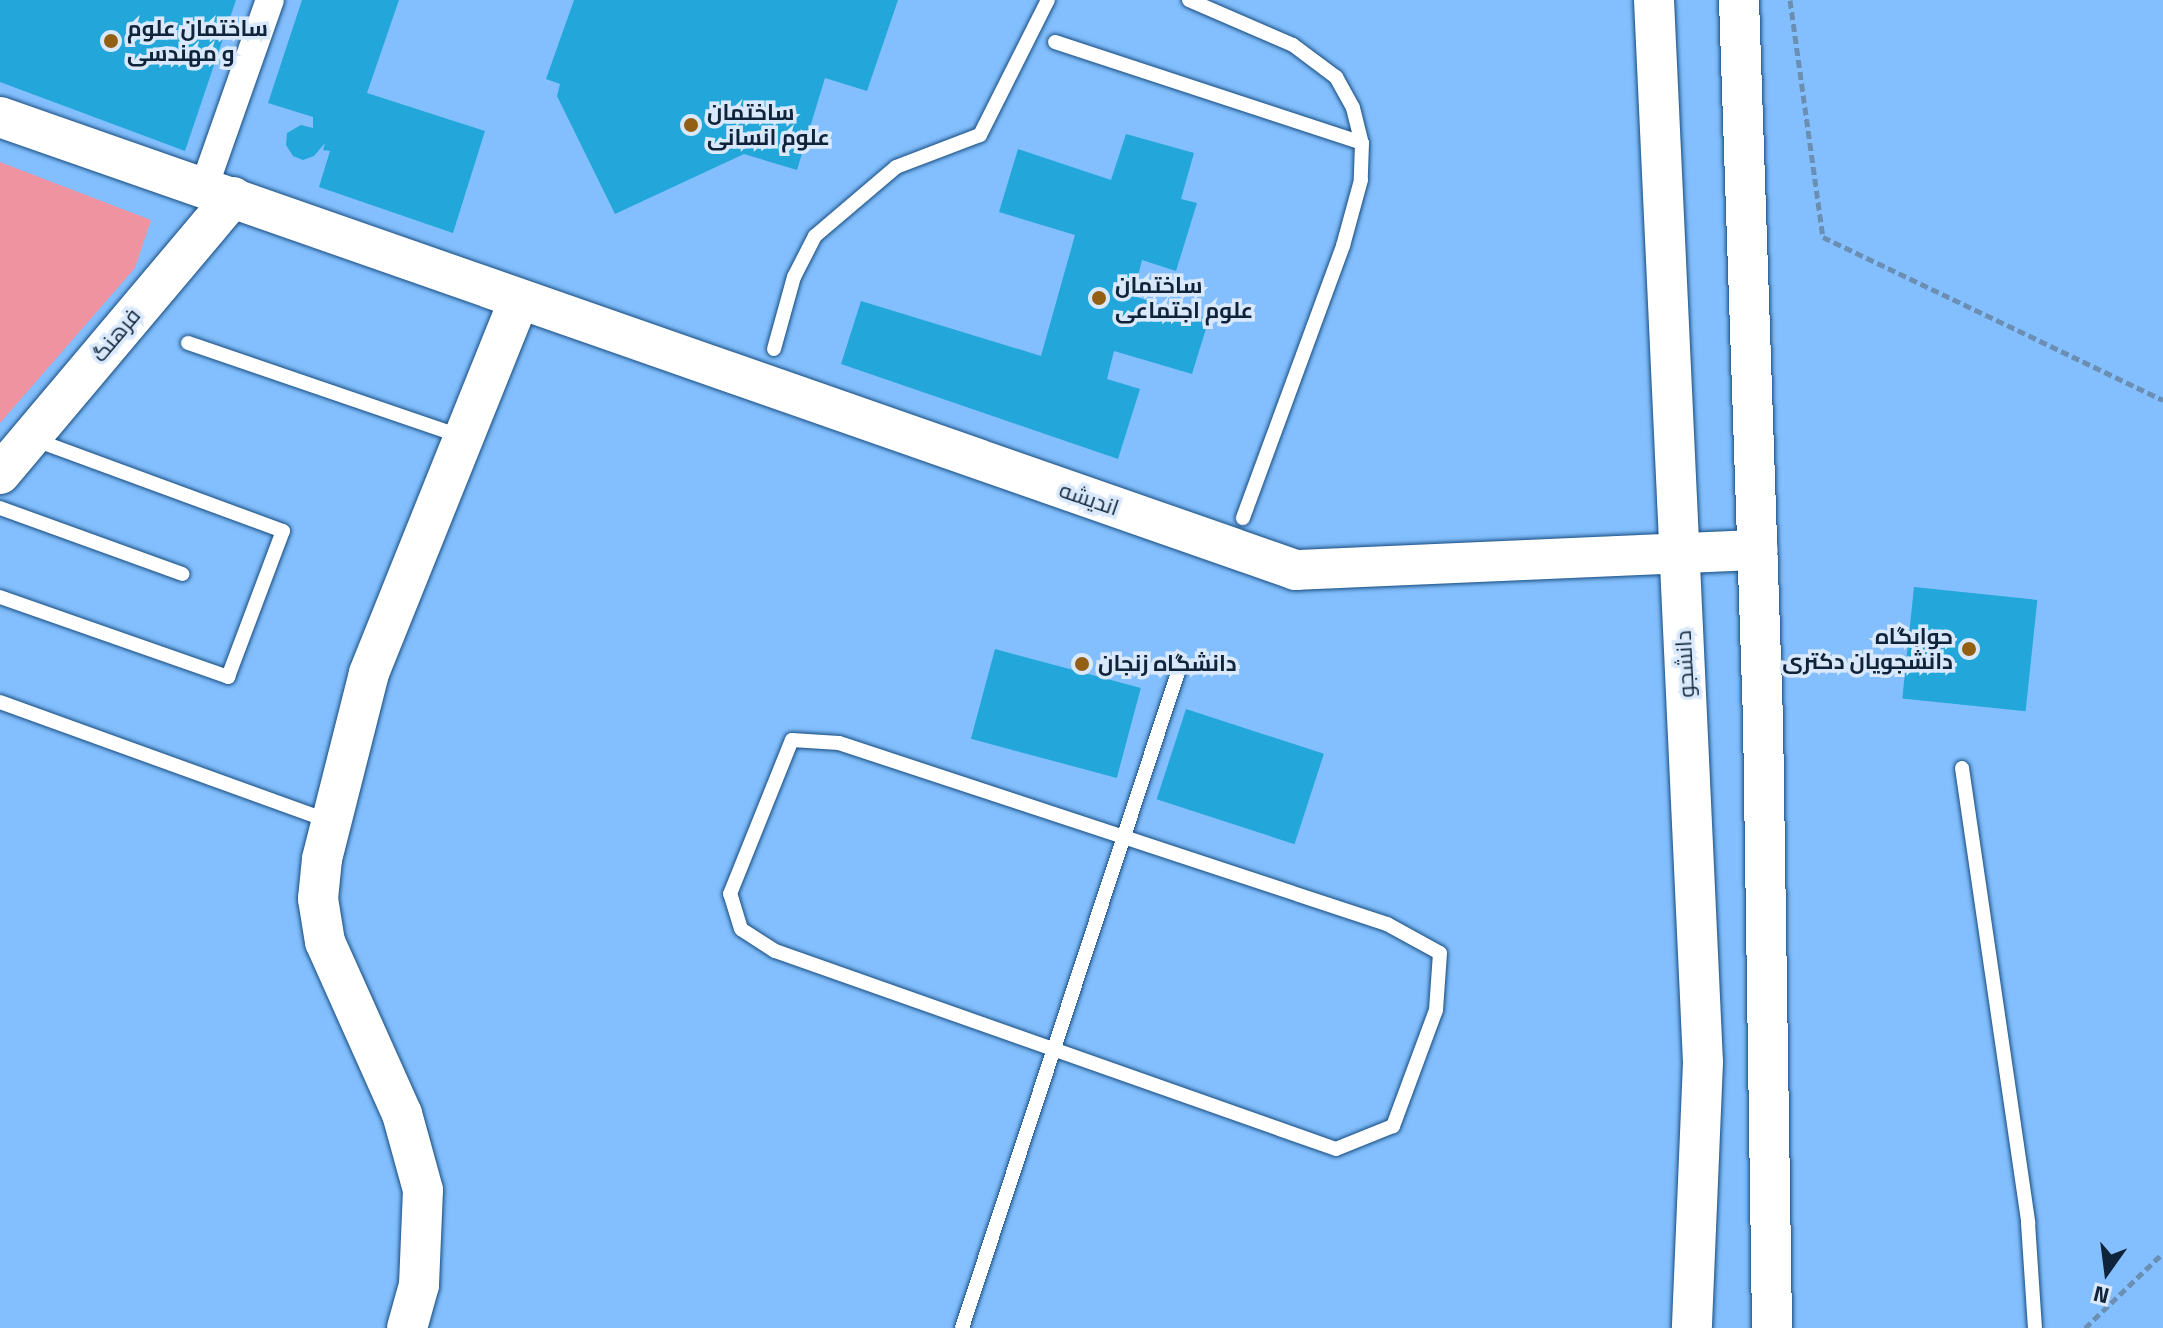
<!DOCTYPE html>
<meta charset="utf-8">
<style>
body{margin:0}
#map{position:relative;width:2163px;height:1328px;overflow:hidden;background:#a0cbf9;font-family:"Titillium Web",Cairo,sans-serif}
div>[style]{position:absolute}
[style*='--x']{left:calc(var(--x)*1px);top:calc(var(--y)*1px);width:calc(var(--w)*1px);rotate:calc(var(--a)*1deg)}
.built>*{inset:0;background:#83bffe;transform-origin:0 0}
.green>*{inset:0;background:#f093a0}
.building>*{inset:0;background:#23a6d9;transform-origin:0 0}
.path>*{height:5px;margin-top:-2.5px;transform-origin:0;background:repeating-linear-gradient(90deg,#6b8eb3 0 8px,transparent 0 12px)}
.roads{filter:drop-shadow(0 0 2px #174c7e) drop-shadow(0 0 2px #174c7e)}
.lane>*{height:14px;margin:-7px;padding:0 7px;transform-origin:7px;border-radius:7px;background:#fff}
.street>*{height:28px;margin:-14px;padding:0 14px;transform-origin:14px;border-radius:14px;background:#fff}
.secondary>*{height:40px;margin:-20px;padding:0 20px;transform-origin:20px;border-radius:20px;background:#fff}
.dots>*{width:22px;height:22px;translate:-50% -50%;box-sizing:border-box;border:4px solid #d9e9fb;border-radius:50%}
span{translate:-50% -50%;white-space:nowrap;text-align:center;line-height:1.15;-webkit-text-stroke:7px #d9e9fb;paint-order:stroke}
.poi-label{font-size:22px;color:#0f243a;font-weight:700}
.left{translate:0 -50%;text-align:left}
.right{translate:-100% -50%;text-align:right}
.street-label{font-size:22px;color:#0f243a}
.north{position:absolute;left:2067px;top:1232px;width:80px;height:80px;-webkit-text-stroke:6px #d9e9fb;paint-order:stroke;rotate:194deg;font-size:22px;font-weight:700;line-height:32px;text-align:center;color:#0f243a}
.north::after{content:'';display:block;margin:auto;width:28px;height:36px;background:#0f243a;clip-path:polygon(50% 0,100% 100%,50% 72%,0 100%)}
</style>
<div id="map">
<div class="built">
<div style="left:0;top:0;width:2163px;height:1328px"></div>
</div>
<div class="green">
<div style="clip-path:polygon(0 162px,151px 220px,135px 268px,0 423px)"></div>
</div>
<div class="building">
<div style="clip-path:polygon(0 0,236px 0,185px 151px,0 82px)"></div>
<div style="clip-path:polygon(302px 0,399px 0,367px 93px,485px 131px,453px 233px,319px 187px,330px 151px,323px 150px,325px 143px,314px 156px,303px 160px,293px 156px,286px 145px,287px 133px,301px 125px,313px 128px,313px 117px,268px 103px)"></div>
<div style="clip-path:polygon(574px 0,898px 0,867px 91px,825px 78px,797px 170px,744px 154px,615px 214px,557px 96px,560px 84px,546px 79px)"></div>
<div style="clip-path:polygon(1126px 134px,1194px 153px,1181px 199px,1197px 203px,1176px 271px,1142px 260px,1133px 296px,1209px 319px,1192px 374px,1114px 351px,1107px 379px,1140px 389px,1118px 459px,841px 364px,861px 301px,1041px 356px,1075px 235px,999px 212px,1018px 149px,1111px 180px)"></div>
<div style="left:1914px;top:587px;width:124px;height:112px;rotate:6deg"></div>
<div style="left:995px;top:649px;width:151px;height:93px;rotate:15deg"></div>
<div style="left:1186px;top:709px;width:145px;height:95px;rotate:18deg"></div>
</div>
<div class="path">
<div style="--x:1790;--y:0;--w:239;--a:82.1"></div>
<div style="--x:1823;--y:237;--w:377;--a:25.6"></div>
<div style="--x:2085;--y:1328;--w:108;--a:-43.9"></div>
</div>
<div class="roads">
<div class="lane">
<div style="--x:1189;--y:0;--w:113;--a:23.4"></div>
<div style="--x:1293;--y:45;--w:54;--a:36.7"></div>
<div style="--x:1336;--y:77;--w:35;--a:61"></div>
<div style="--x:1353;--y:108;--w:36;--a:76"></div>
<div style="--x:1362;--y:143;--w:37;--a:92"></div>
<div style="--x:1361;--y:180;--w:68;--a:105.3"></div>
<div style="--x:1343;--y:246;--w:290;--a:110.2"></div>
<div style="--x:1055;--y:42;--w:323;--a:18.2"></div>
<div style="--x:188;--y:343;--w:290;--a:18.9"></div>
<div style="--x:774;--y:349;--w:75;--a:-74.5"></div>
<div style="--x:794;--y:277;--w:46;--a:-62.9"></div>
<div style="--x:815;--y:236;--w:106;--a:-40.4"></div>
<div style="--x:896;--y:167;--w:90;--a:-20.9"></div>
<div style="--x:980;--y:135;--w:151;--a:-63.3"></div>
<div style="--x:0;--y:508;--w:194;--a:19.9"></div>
<div style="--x:0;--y:597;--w:242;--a:19.3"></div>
<div style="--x:228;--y:677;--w:156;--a:-69.4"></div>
<div style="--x:283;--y:531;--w:266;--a:-159.8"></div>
<div style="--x:0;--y:702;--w:352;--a:19.9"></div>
<div style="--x:792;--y:740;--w:47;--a:3.7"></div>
<div style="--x:839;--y:743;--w:577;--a:18.28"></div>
<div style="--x:1387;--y:924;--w:60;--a:28.7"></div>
<div style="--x:1440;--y:953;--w:57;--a:94"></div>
<div style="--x:1436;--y:1010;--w:124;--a:110.3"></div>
<div style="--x:1393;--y:1126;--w:61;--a:158"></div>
<div style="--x:1336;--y:1149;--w:595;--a:-160.56"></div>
<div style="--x:775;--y:951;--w:40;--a:-147.1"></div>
<div style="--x:741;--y:929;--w:37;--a:-107"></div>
<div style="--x:730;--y:894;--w:166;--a:-68.1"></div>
<div style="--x:1962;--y:768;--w:460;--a:81.7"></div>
<div style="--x:2028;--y:1223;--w:105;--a:86.2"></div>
<div style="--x:962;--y:1328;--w:694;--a:-71.77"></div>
</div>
<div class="street">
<div style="--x:204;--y:187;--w:198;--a:-70.6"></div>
</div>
<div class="secondary">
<div style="--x:1654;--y:0;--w:1063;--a:87.36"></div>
<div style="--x:1703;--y:1062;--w:266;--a:92.4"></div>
<div style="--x:1739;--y:0;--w:719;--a:88.09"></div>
<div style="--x:1763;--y:719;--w:609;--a:89.15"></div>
<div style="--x:0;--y:117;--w:1373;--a:19.27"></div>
<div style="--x:1296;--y:570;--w:462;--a:-2.5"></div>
<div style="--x:0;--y:474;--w:362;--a:-49.9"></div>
<div style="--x:407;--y:1328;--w:45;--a:-74.4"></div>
<div style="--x:419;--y:1285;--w:95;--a:-87.6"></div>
<div style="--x:423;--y:1190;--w:79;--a:-105.4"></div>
<div style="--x:402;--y:1114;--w:188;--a:-114.1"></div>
<div style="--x:325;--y:942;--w:44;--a:-99.2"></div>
<div style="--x:318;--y:899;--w:40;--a:-84.3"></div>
<div style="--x:322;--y:859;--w:192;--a:-75.8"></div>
<div style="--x:369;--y:673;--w:400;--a:-68.1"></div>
</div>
</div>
<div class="dots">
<div style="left:111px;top:41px;background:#936013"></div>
<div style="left:691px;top:125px;background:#936013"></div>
<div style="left:1099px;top:298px;background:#936013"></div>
<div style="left:1969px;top:649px;background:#936013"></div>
<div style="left:1082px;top:664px;background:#936013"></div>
</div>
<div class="poi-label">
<span class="left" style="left:127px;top:41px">ساختمان علوم<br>و مهندسی</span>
<span class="left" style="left:707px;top:125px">ساختمان<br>علوم انسانی</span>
<span class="left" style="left:1115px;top:298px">ساختمان<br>علوم اجتماعی</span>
<span class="right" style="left:1953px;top:649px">حوابگاه<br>دانشجویان دکتری</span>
<span class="left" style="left:1098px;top:664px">دانشگاه زنجان</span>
</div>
<div class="street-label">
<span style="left:116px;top:335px;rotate:-50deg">فرهنگ</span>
<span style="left:1089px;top:499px;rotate:19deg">اندیشه</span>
<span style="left:1685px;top:664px;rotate:-93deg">دانشجو</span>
</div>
<div class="north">N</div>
</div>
